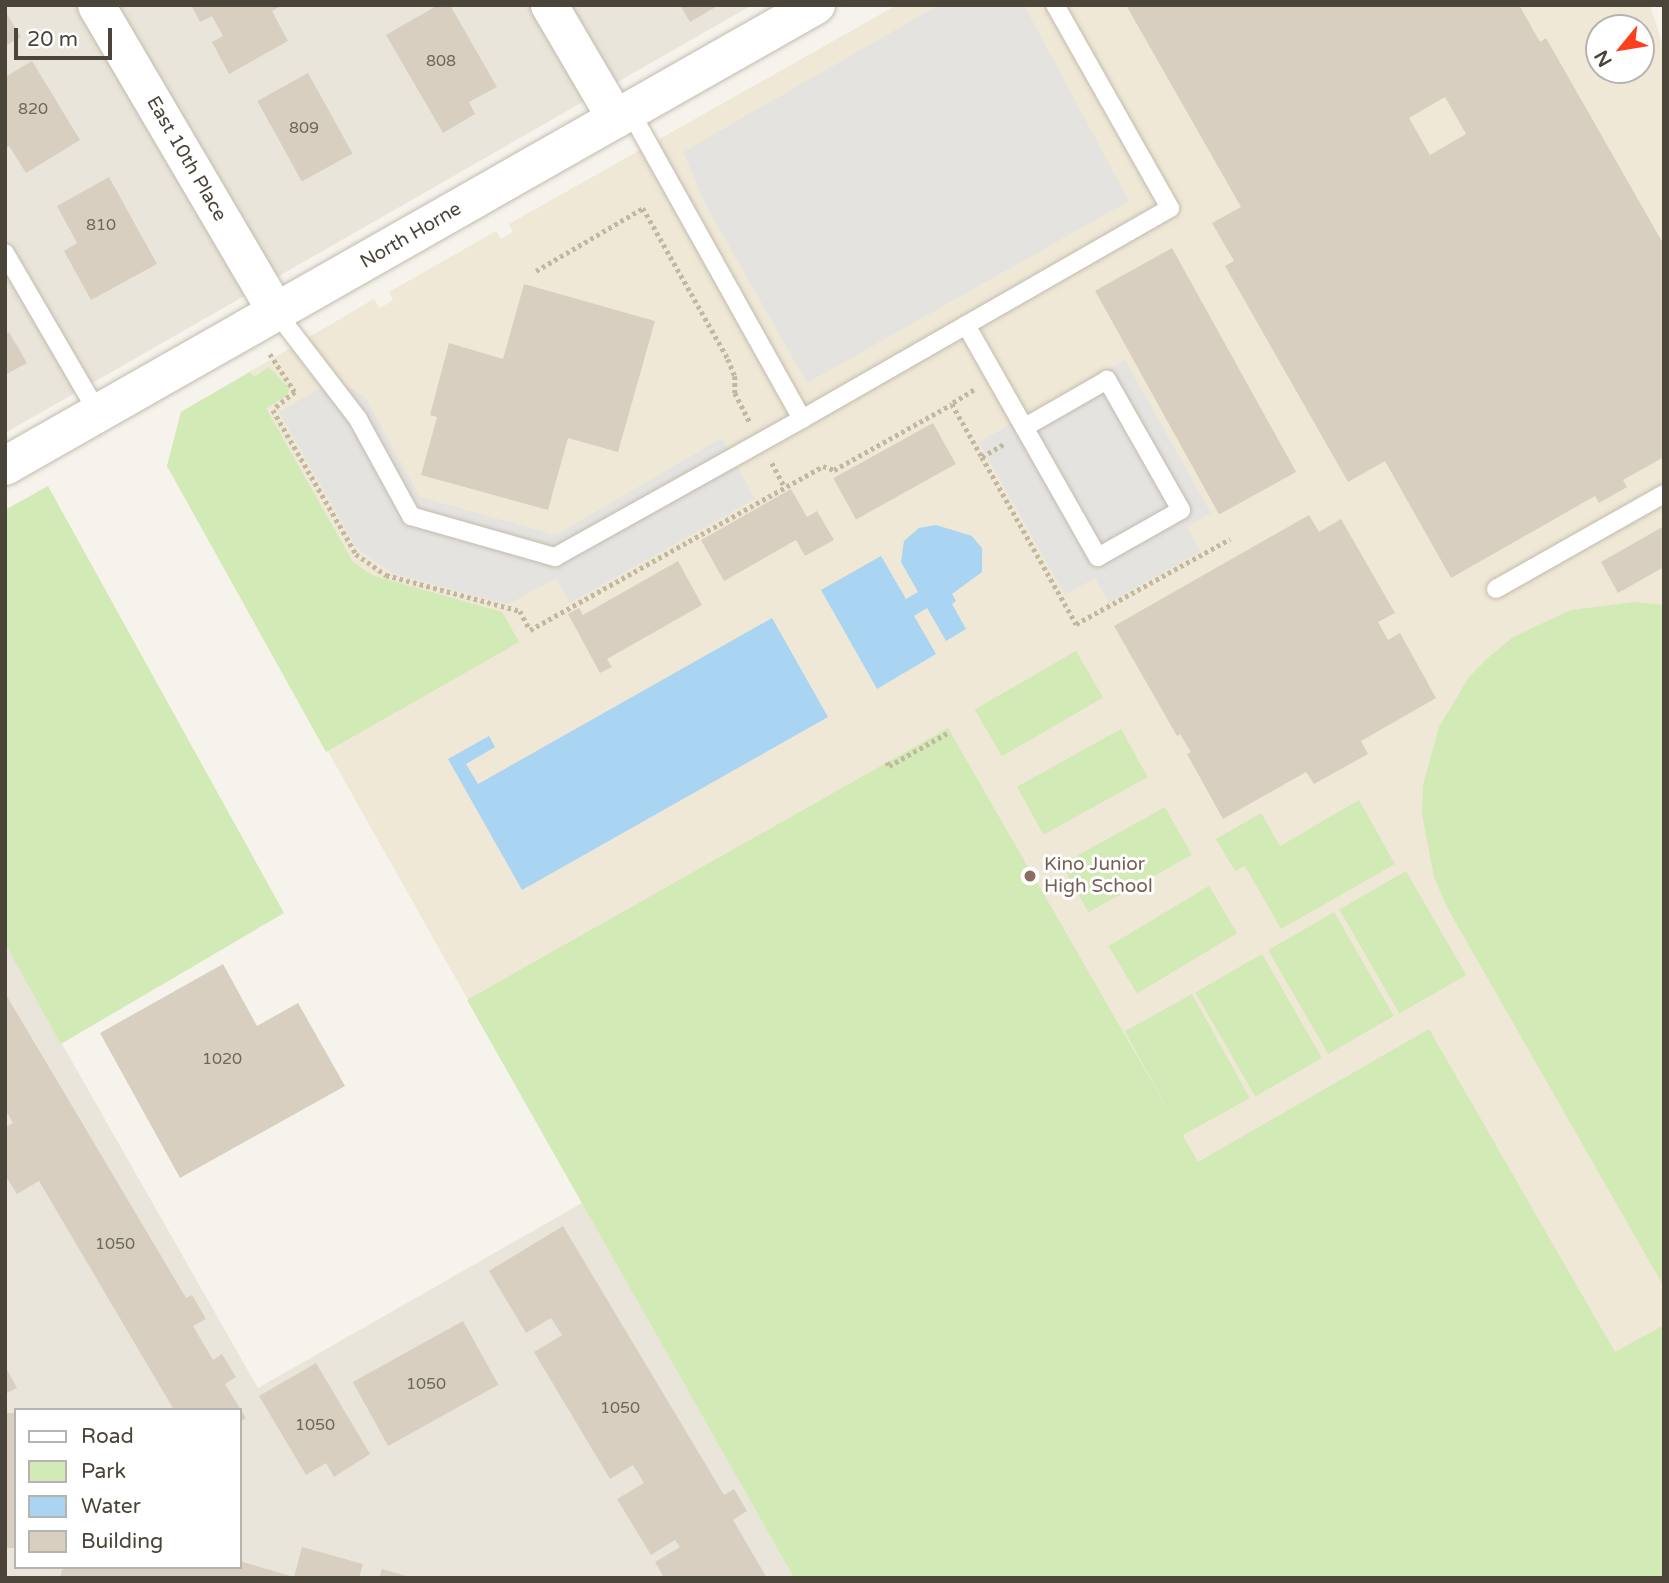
<!DOCTYPE html>
<style>
body{margin:0}
#map{position:relative;width:1669px;height:1583px;overflow:hidden;background:#f6f3ec;font-family:"Varela Round",sans-serif}
div>[style]{position:absolute}
[style*='--x']{left:calc(var(--x)*1px);top:calc(var(--y)*1px);width:calc(var(--w)*1px);rotate:calc(var(--a)*1deg)}
.residential>*{inset:0;background:#eae5da}
.education>*{inset:0;background:#efe8d6}
.green>*{inset:0;background:#d2eab5;transform-origin:0 0}
.parking>*{inset:0;background:#e5e3e0}
.water>*{inset:0;background:#a9d4f2}
.building>*{inset:0;background:#d8cfc1;transform-origin:0 0}
.path>*{height:4.5px;margin-top:-2.25px;transform-origin:0;background:repeating-linear-gradient(90deg,#c4b79f 0 3.5px,transparent 0 7px)}
.roads{filter:drop-shadow(0 0 2px #c2bbae) drop-shadow(0 0 2px #c2bbae)}
.service>*{height:18px;margin:-9px;padding:0 9px;transform-origin:9px;border-radius:9px;background:#fff}
.minor>*{height:37px;margin:-18.5px;padding:0 18.5px;transform-origin:18.5px;border-radius:18.5px;background:#fff}
.tertiary>*{height:38px;margin:-19px;padding:0 19px;transform-origin:19px;border-radius:19px;background:#fff}
.dots>*{width:19px;height:19px;translate:-50% -50%;box-sizing:border-box;border:4px solid #fff;border-radius:50%}
span{translate:-50% -50%;white-space:nowrap;text-align:center;line-height:1.15;-webkit-text-stroke:6px #fff;paint-order:stroke}
.number-label{font-size:16px;color:#6e675b}
.number-label span{-webkit-text-stroke-width:0}
.street-label{font-size:19px;color:#4b4439}
.education-label{font-size:19px;color:#785e54}
.left{translate:0 -50%;text-align:left}
.frame{position:absolute;inset:0;border:7px solid #4b4439;pointer-events:none}
.legend{position:absolute;left:14px;top:1408px;width:228px;height:161px;box-sizing:border-box;background:#fff;border:2px solid #b7b4b0;margin:0;padding:9px 12px;list-style:none;font-size:21px;color:#4b4439}
.legend li{display:flex;align-items:center;gap:14px;height:35px}
.legend b{width:35px;border:2px solid #b7b4b0}
.north{position:absolute;left:1585px;top:14px;width:70px;height:70px;box-sizing:border-box;background:#fff;border:2px solid #b7b4b0;border-radius:50%;rotate:240deg;font-size:19px;font-weight:700;line-height:28px;text-align:center;color:#4b4439}
.north::after{content:'';display:block;margin:auto;width:24px;height:32px;background:#fc3f1d;clip-path:polygon(50% 0,100% 100%,50% 72%,0 100%)}
.scale{position:absolute;left:14px;top:28px;width:98px;height:32px;box-sizing:border-box;border:4px solid #4b4439;border-top:0;padding-left:9px;font-size:21px;line-height:24px;white-space:nowrap;color:#4b4439;-webkit-text-stroke:5px #fff;paint-order:stroke}
</style>
<div id="map">
<div class="residential">
<div style="clip-path:polygon(5px 5px,752px 5px,5px 433px)"></div>
<div style="clip-path:polygon(evenodd,5px 944px,258px 1388px,582px 1203px,794px 1578px,5px 1578px,5px 944px,16px 1410px,240px 1410px,240px 1567px,16px 1567px,16px 1410px)"></div>
</div>
<div class="education">
<div style="clip-path:polygon(evenodd,897px 5px,1650px 5px,1664px 49px,1664px 1578px,794px 1578px,167px 466px,181px 412px,374px 299px,380px 308px,393px 300px,389px 292px,496px 231px,501px 239px,513px 232px,509px 224px,897px 5px,1599px 28px,1641px 28px,1641px 70px,1599px 70px,1599px 28px)"></div>
</div>
<div class="green">
<div style="clip-path:polygon(269px 367px,289px 388px,287px 396px,266px 408px,353px 562px,372px 575px,502px 612px,519px 642px,326px 752px,167px 466px,181px 412px,250px 372px,254px 377px)"></div>
<div style="clip-path:polygon(48px 486px,284px 913px,61px 1044px,5px 944px,5px 510px)"></div>
<div style="clip-path:polygon(1634px 602px,1664px 605px,1664px 1287px,1447px 907px,1434px 877px,1422px 814px,1423px 785px,1439px 727px,1469px 677px,1490px 656px,1513px 637px,1571px 610px)"></div>
<div style="left:1076px;top:651px;width:54px;height:117px;rotate:60deg"></div>
<div style="clip-path:polygon(948px 728px,1198px 1162px,1429px 1029px,1615px 1352px,1664px 1325px,1664px 1578px,794px 1578px,467px 1000px)"></div>
<div style="left:1121px;top:729px;width:55px;height:119px;rotate:61deg"></div>
<div style="clip-path:polygon(1359px 800px,1395px 864px,1281px 929px,1245px 866px,1235px 871px,1216px 839px,1261px 813px,1280px 846px)"></div>
<div style="left:1165px;top:807px;width:55px;height:118px;rotate:61deg"></div>
<div style="left:1406px;top:871px;width:120px;height:77px;rotate:60deg"></div>
<div style="left:1209px;top:886px;width:55px;height:117px;rotate:59deg"></div>
<div style="left:1334px;top:912px;width:120px;height:76px;rotate:60deg"></div>
<div style="left:1262px;top:954px;width:120px;height:77px;rotate:60deg"></div>
<div style="left:1192px;top:994px;width:119px;height:77px;rotate:61deg"></div>
</div>
<div class="parking">
<div style="clip-path:polygon(939px 5px,1024px 5px,1129px 201px,807px 383px,707px 207px,683px 152px)"></div>
<div style="clip-path:polygon(1125px 360px,1211px 513px,1187px 527px,1201px 551px,1109px 603px,1095px 578px,1065px 595px,979px 442px)"></div>
<div style="clip-path:polygon(336px 379px,366px 398px,420px 497px,556px 535px,722px 438px,755px 499px,570px 603px,556px 578px,507px 605px,392px 573px,356px 547px,279px 412px)"></div>
</div>
<div class="water">
<div style="clip-path:polygon(936px 525px,972px 536px,982px 548px,982px 572px,952px 594px,956px 601px,952px 604px,966px 629px,946px 641px,927px 608px,914px 616px,936px 654px,877px 689px,821px 590px,881px 556px,906px 599px,918px 592px,901px 562px,904px 541px,919px 528px)"></div>
<div style="clip-path:polygon(772px 618px,828px 717px,522px 890px,448px 759px,489px 736px,495px 747px,466px 764px,478px 784px)"></div>
</div>
<div class="building">
<div style="clip-path:polygon(191px 5px,283px 5px,272px 11px,288px 41px,229px 74px,212px 42px,223px 36px,212px 16px,200px 22px)"></div>
<div style="clip-path:polygon(438px 5px,450px 5px,497px 87px,469px 102px,475px 114px,443px 133px,386px 35px)"></div>
<div style="clip-path:polygon(680px 5px,719px 5px,690px 22px)"></div>
<div style="clip-path:polygon(evenodd,1126px 5px,1519px 5px,1540px 42px,1546px 38px,1664px 245px,1664px 457px,1623px 480px,1627px 487px,1599px 503px,1595px 496px,1451px 578px,1385px 461px,1348px 482px,1225px 266px,1234px 261px,1212px 223px,1241px 207px,1126px 5px,1445px 97px,1466px 134px,1430px 155px,1409px 118px,1445px 97px)"></div>
<div style="clip-path:polygon(5px 11px,21px 37px,5px 46px)"></div>
<div style="clip-path:polygon(32px 61px,80px 140px,26px 173px,9px 146px,5px 148px,5px 77px)"></div>
<div style="left:308px;top:73px;width:92px;height:58px;rotate:61deg"></div>
<div style="clip-path:polygon(109px 177px,157px 264px,91px 300px,64px 251px,77px 243px,57px 206px)"></div>
<div style="left:1172px;top:248px;width:256px;height:88px;rotate:61deg"></div>
<div style="clip-path:polygon(524px 284px,655px 321px,618px 452px,568px 438px,548px 510px,421px 475px,437px 417px,430px 415px,449px 343px,503px 359px)"></div>
<div style="clip-path:polygon(9px 332px,27px 363px,5px 375px,5px 334px)"></div>
<div style="left:933px;top:423px;width:47px;height:114px;rotate:61deg"></div>
<div style="clip-path:polygon(791px 489px,807px 517px,817px 511px,834px 540px,805px 556px,796px 540px,724px 581px,701px 540px)"></div>
<div style="clip-path:polygon(1309px 515px,1319px 532px,1341px 519px,1395px 613px,1378px 622px,1388px 640px,1400px 633px,1436px 698px,1361px 741px,1368px 754px,1314px 784px,1306px 772px,1223px 819px,1187px 754px,1191px 752px,1180px 734px,1177px 736px,1114px 626px)"></div>
<div style="clip-path:polygon(1664px 526px,1664px 567px,1618px 593px,1601px 562px)"></div>
<div style="clip-path:polygon(678px 561px,702px 605px,607px 659px,612px 667px,600px 673px,568px 614px,579px 608px,583px 615px)"></div>
<div style="clip-path:polygon(223px 964px,257px 1026px,298px 1003px,345px 1086px,180px 1178px,100px 1033px)"></div>
<div style="clip-path:polygon(5px 993px,186px 1298px,192px 1295px,206px 1319px,193px 1326px,213px 1360px,222px 1354px,236px 1377px,225px 1384px,246px 1418px,240px 1422px,240px 1410px,174px 1410px,39px 1181px,17px 1194px,5px 1175px,5px 1127px,13px 1123px,5px 1109px)"></div>
<div style="clip-path:polygon(563px 1226px,724px 1495px,734px 1489px,747px 1511px,733px 1520px,767px 1578px,664px 1578px,655px 1562px,680px 1547px,675px 1540px,651px 1555px,617px 1499px,644px 1483px,633px 1465px,610px 1479px,534px 1352px,562px 1335px,551px 1318px,526px 1333px,489px 1271px)"></div>
<div style="left:463px;top:1321px;width:73px;height:126px;rotate:61deg"></div>
<div style="clip-path:polygon(316px 1363px,370px 1454px,334px 1477px,326px 1463px,306px 1475px,259px 1396px)"></div>
<div style="clip-path:polygon(5px 1366px,17px 1388px,5px 1394px)"></div>
<div style="left:16px;top:1413px;width:135px;height:13px;rotate:90deg"></div>
<div style="clip-path:polygon(302px 1547px,363px 1564px,359px 1578px,60px 1577px,63px 1567px,240px 1567px,240px 1561px,294px 1577px)"></div>
<div style="clip-path:polygon(382px 1569px,410px 1577px,410px 1578px,379px 1578px)"></div>
</div>
<div class="path">
<div style="--x:536;--y:271;--w:124;--a:-30.5"></div>
<div style="--x:643;--y:208;--w:173;--a:60.6"></div>
<div style="--x:728;--y:359;--w:18;--a:68"></div>
<div style="--x:735;--y:376;--w:17;--a:90"></div>
<div style="--x:735;--y:393;--w:33;--a:63"></div>
<div style="--x:270;--y:354;--w:45;--a:56.7"></div>
<div style="--x:295;--y:392;--w:28;--a:141"></div>
<div style="--x:273;--y:410;--w:166;--a:60"></div>
<div style="--x:356;--y:554;--w:37;--a:35"></div>
<div style="--x:386;--y:575;--w:139;--a:15"></div>
<div style="--x:520;--y:611;--w:21;--a:62"></div>
<div style="--x:530;--y:630;--w:336;--a:-29.2"></div>
<div style="--x:823;--y:466;--w:12;--a:20"></div>
<div style="--x:834;--y:470;--w:135;--a:-29.2"></div>
<div style="--x:974;--y:390;--w:26;--a:148"></div>
<div style="--x:952;--y:404;--w:61;--a:60.5"></div>
<div style="--x:982;--y:457;--w:27;--a:-31"></div>
<div style="--x:982;--y:457;--w:192;--a:60.6"></div>
<div style="--x:1076;--y:624;--w:176;--a:-28.9"></div>
<div style="--x:772;--y:463;--w:27;--a:62"></div>
<div style="--x:887;--y:762;--w:4;--a:63"></div>
<div style="--x:889;--y:766;--w:69;--a:-29.5"></div>
</div>
<div class="roads">
<div class="service">
<div style="--x:5;--y:253;--w:185;--a:59.8"></div>
<div style="--x:276;--y:312;--w:135;--a:52.5"></div>
<div style="--x:358;--y:419;--w:111;--a:61.3"></div>
<div style="--x:411;--y:516;--w:150;--a:15.9"></div>
<div style="--x:555;--y:557;--w:283;--a:-29.2"></div>
<div style="--x:802;--y:419;--w:353;--a:-119.2"></div>
<div style="--x:966;--y:325;--w:267;--a:60.4"></div>
<div style="--x:1098;--y:557;--w:95;--a:-29.5"></div>
<div style="--x:1181;--y:510;--w:150;--a:-119.6"></div>
<div style="--x:1107;--y:380;--w:95;--a:150.2"></div>
<div style="--x:802;--y:419;--w:424;--a:-29.8"></div>
<div style="--x:1170;--y:208;--w:233;--a:-119.5"></div>
<div style="--x:1496;--y:589;--w:193;--a:-29.5"></div>
</div>
<div class="minor">
<div style="--x:96;--y:5;--w:356;--a:59.6"></div>
<div style="--x:549;--y:5;--w:132;--a:59.6"></div>
</div>
<div class="tertiary">
<div style="--x:5;--y:466;--w:933;--a:-29.62"></div>
</div>
</div>
<div class="dots">
<div style="left:1030px;top:876px;background:#8d6e63"></div>
</div>
<div class="number-label">
<span style="left:441px;top:61px">808</span>
<span style="left:33px;top:109px">820</span>
<span style="left:304px;top:128px">809</span>
<span style="left:101px;top:225px">810</span>
<span style="left:222px;top:1059px">1020</span>
<span style="left:115px;top:1244px">1050</span>
<span style="left:426px;top:1384px">1050</span>
<span style="left:620px;top:1408px">1050</span>
<span style="left:315px;top:1425px">1050</span>
</div>
<div class="street-label">
<span style="left:186px;top:159px;rotate:60deg">East 10th Place</span>
<span style="left:411px;top:236px;rotate:-30deg">North Horne</span>
</div>
<div class="education-label">
<span class="left" style="left:1044px;top:876px">Kino Junior<br>High School</span>
</div>
<div class="frame"></div>
<ul class="legend">
<li><b style="height:9px;background:#fff"></b>Road</li>
<li><b style="height:19px;background:#d2eab5"></b>Park</li>
<li><b style="height:19px;background:#a9d4f2"></b>Water</li>
<li><b style="height:19px;background:#d8cfc1"></b>Building</li>
</ul>
<div class="north">N</div>
<div class="scale">20 m</div>
</div>
